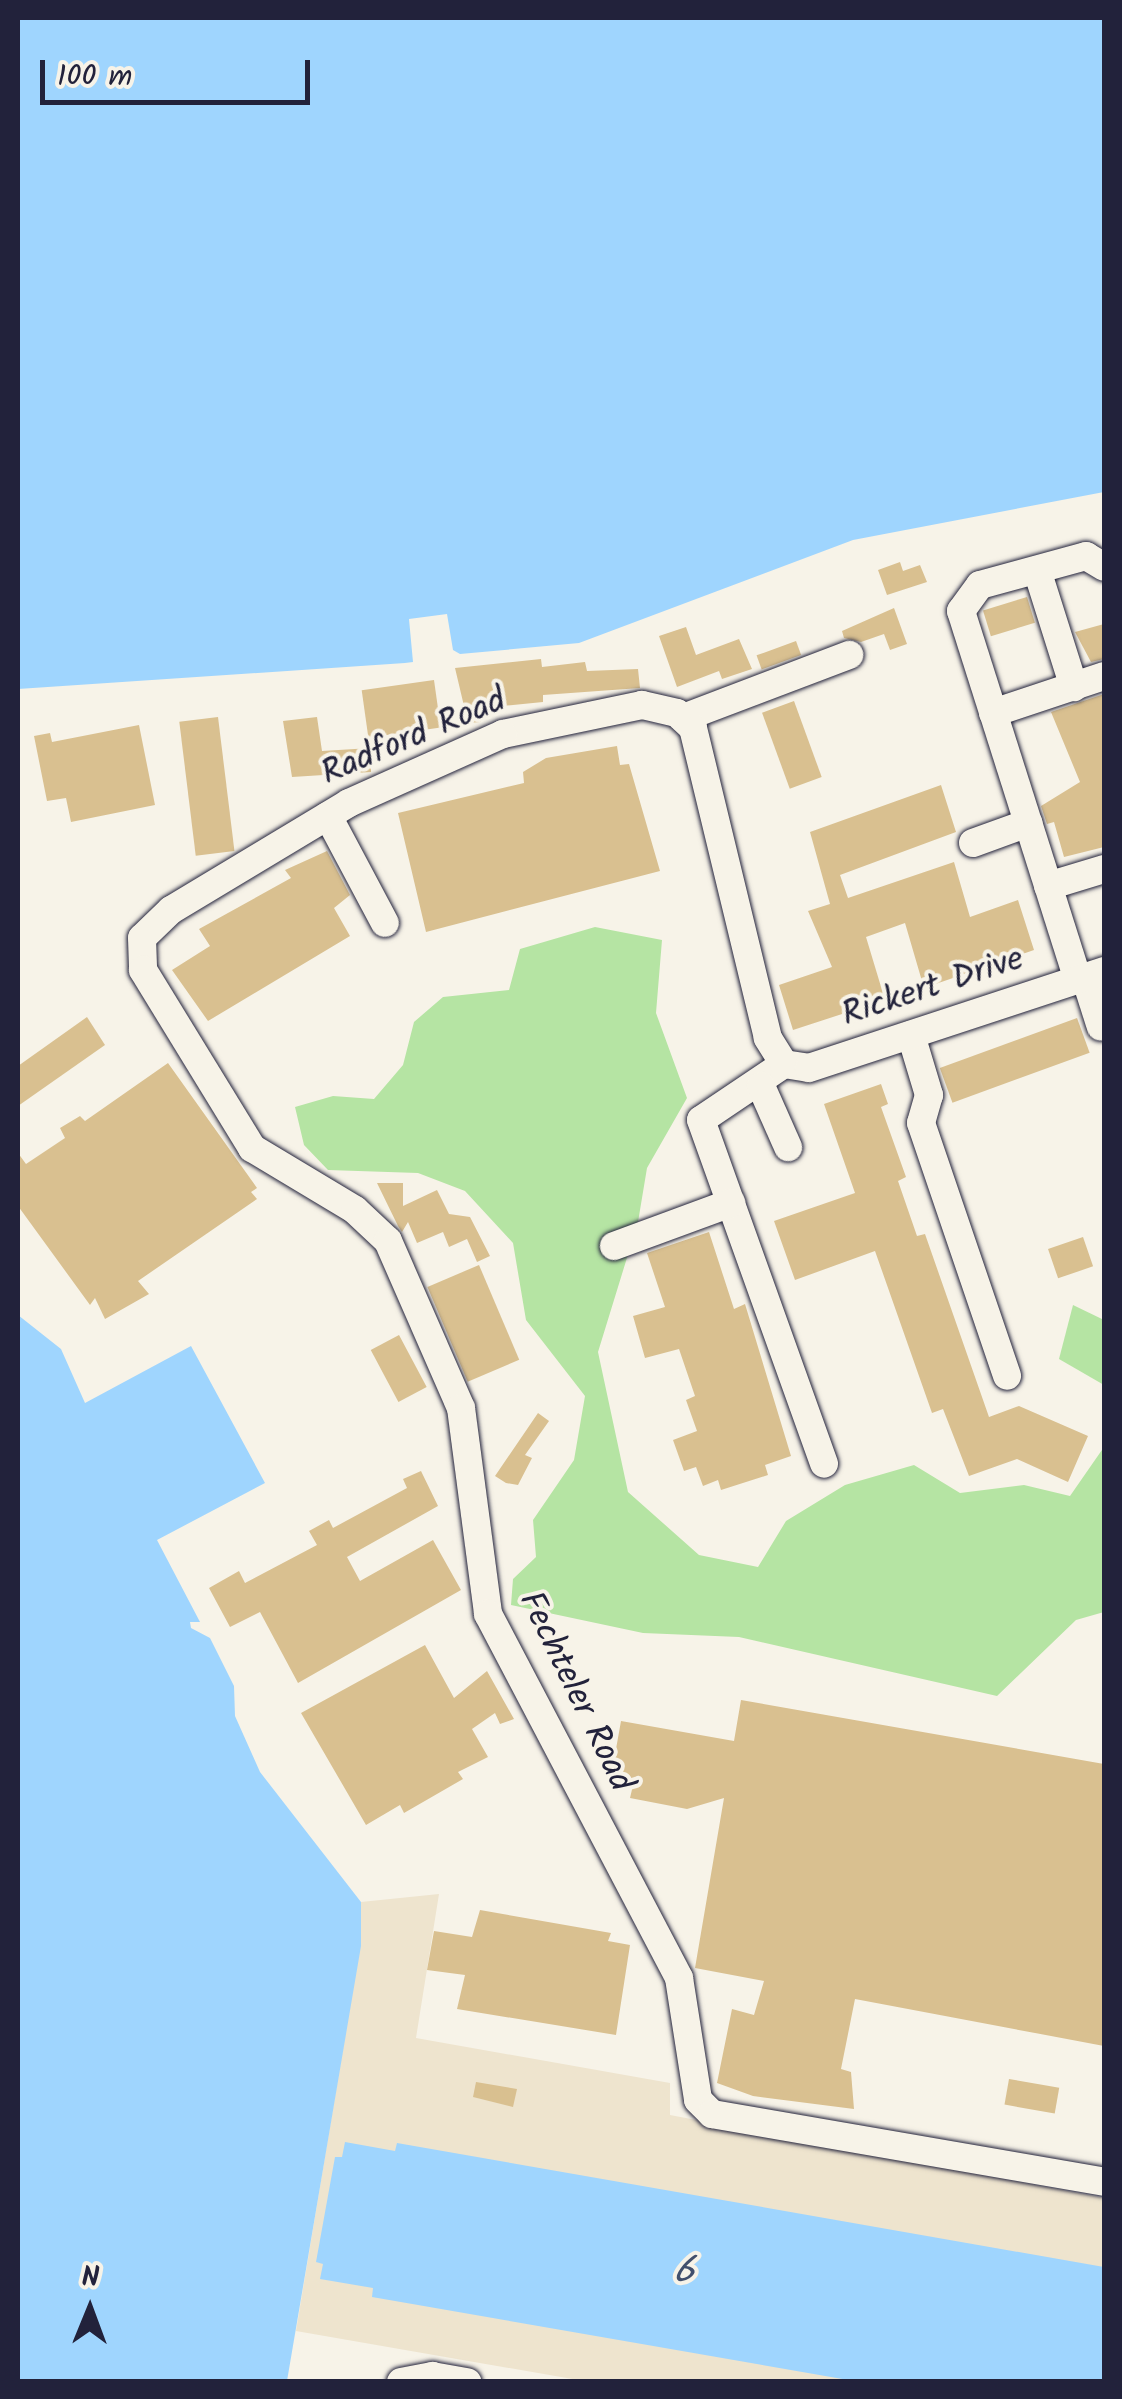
<!DOCTYPE html>
<style>
body{margin:0}
#map{position:relative;width:1122px;height:2399px;overflow:hidden;background:#f7f3e8;font-family:Kalam,sans-serif}
div>[style]{position:absolute}
[style*='--x']{left:calc(var(--x)*1px);top:calc(var(--y)*1px);width:calc(var(--w)*1px);rotate:calc(var(--a)*1deg)}
.built>*{inset:0;background:#eee4ce}
.green>*{inset:0;background:#b5e4a3}
.water>*{inset:0;background:#9fd5fe}
.building>*{inset:0;background:#d9c090;transform-origin:0 0}
.roads{filter:drop-shadow(0 0 2px #22223b) drop-shadow(0 0 2px #22223b)}
.minor>*{height:28px;margin:-14px;padding:0 14px;transform-origin:14px;border-radius:14px;background:#f7f3e8}
span{translate:-50% -50%;white-space:nowrap;text-align:center;line-height:1.15;-webkit-text-stroke:8px #f7f3e8;paint-order:stroke}
.street-label{font-size:35px;color:#22223b}
.water-label{font-size:38px;color:#414f6c;font-style:italic}
.frame{position:absolute;inset:0;border:20px solid #22223b;pointer-events:none}
.north{position:absolute;left:40px;top:2259px;width:100px;height:100px;-webkit-text-stroke:8px #f7f3e8;paint-order:stroke;rotate:1deg;font-size:28px;font-weight:700;line-height:40px;text-align:center;color:#22223b}
.north::after{content:'';display:block;margin:auto;width:35px;height:45px;background:#22223b;clip-path:polygon(50% 0,100% 100%,50% 72%,0 100%)}
.scale{position:absolute;left:40px;top:60px;width:270px;height:45px;box-sizing:border-box;border:5px solid #22223b;border-top:0;padding-left:12px;font-size:30px;line-height:35px;white-space:nowrap;color:#22223b;-webkit-text-stroke:8px #f7f3e8;paint-order:stroke}
</style>
<div id="map">
<div class="built">
<div style="clip-path:polygon(439px 1894px,416px 2038px,670px 2083px,670px 2115px,1104px 2198px,1104px 2381px,584px 2381px,296px 2331px,360px 1946px,361px 1902px)"></div>
</div>
<div class="green">
<div style="clip-path:polygon(595px 927px,662px 940px,656px 1013px,687px 1098px,647px 1168px,638px 1222px,598px 1352px,628px 1492px,699px 1555px,758px 1567px,786px 1521px,845px 1485px,914px 1465px,960px 1493px,1024px 1485px,1070px 1496px,1104px 1447px,1104px 1612px,1076px 1620px,997px 1696px,739px 1637px,643px 1633px,511px 1605px,513px 1579px,536px 1557px,533px 1520px,574px 1460px,585px 1396px,526px 1320px,513px 1243px,465px 1191px,418px 1173px,328px 1170px,304px 1145px,295px 1107px,333px 1096px,374px 1099px,403px 1065px,414px 1022px,443px 997px,509px 990px,520px 949px)"></div>
<div style="clip-path:polygon(1073px 1305px,1104px 1320px,1104px 1385px,1059px 1359px)"></div>
</div>
<div class="water">
<div style="clip-path:polygon(18px 18px,1104px 18px,1104px 492px,853px 540px,579px 643px,460px 654px,453px 650px,447px 614px,409px 619px,413px 662px,405px 663px,18px 689px)"></div>
<div style="clip-path:polygon(18px 1315px,61px 1349px,85px 1403px,191px 1346px,265px 1483px,157px 1540px,200px 1622px,190px 1622px,191px 1628px,210px 1638px,234px 1686px,235px 1716px,260px 1772px,361px 1902px,361px 1946px,287px 2381px,18px 2381px)"></div>
<div style="clip-path:polygon(345px 2142px,395px 2151px,397px 2143px,1104px 2267px,1104px 2381px,854px 2381px,372px 2297px,373px 2288px,320px 2279px,323px 2264px,316px 2262px,335px 2157px,342px 2157px)"></div>
</div>
<div class="building">
<div style="clip-path:polygon(900px 562px,903px 571px,920px 565px,927px 582px,887px 595px,878px 570px)"></div>
<div style="left:1027px;top:597px;width:27px;height:46px;rotate:73deg"></div>
<div style="clip-path:polygon(894px 608px,907px 644px,890px 650px,884px 634px,861px 642px,844px 638px,842px 631px)"></div>
<div style="clip-path:polygon(1104px 624px,1104px 659px,1091px 662px,1075px 632px)"></div>
<div style="clip-path:polygon(686px 627px,696px 655px,739px 639px,752px 669px,722px 679px,719px 671px,677px 687px,659px 636px)"></div>
<div style="left:796px;top:641px;width:15px;height:42px;rotate:70deg"></div>
<div style="clip-path:polygon(541px 659px,542px 667px,585px 662px,587px 671px,638px 669px,640px 688px,543px 695px,543px 702px,481px 708px,481px 722px,468px 723px,455px 668px)"></div>
<div style="left:434px;top:680px;width:48px;height:73px;rotate:82deg"></div>
<div style="clip-path:polygon(1104px 694px,1104px 847px,1064px 857px,1054px 822px,1047px 824px,1041px 806px,1080px 782px,1051px 712px)"></div>
<div style="left:794px;top:701px;width:81px;height:34px;rotate:70deg"></div>
<div style="left:218px;top:717px;width:135px;height:39px;rotate:83deg"></div>
<div style="clip-path:polygon(317px 717px,322px 751px,371px 748px,371px 772px,292px 777px,283px 721px)"></div>
<div style="clip-path:polygon(139px 725px,155px 805px,71px 822px,66px 798px,47px 801px,34px 736px,50px 733px,52px 742px)"></div>
<div style="clip-path:polygon(617px 746px,620px 765px,629px 764px,660px 871px,426px 932px,398px 813px,524px 783px,523px 772px,546px 758px)"></div>
<div style="clip-path:polygon(941px 785px,956px 832px,840px 875px,848px 898px,954px 862px,970px 917px,1018px 900px,1034px 950px,924px 988px,905px 923px,866px 937px,885px 1000px,793px 1030px,779px 985px,832px 967px,808px 911px,830px 904px,810px 832px)"></div>
<div style="clip-path:polygon(327px 851px,350px 895px,334px 908px,350px 936px,208px 1021px,172px 970px,210px 946px,199px 929px,291px 878px,285px 870px)"></div>
<div style="clip-path:polygon(87px 1017px,105px 1045px,18px 1106px,18px 1066px)"></div>
<div style="left:1077px;top:1018px;width:37px;height:146px;rotate:70deg"></div>
<div style="clip-path:polygon(168px 1063px,257px 1188px,251px 1192px,257px 1199px,138px 1281px,149px 1294px,105px 1319px,95px 1298px,90px 1305px,18px 1206px,18px 1153px,26px 1164px,65px 1138px,60px 1128px,80px 1116px,85px 1121px)"></div>
<div style="clip-path:polygon(881px 1084px,888px 1104px,881px 1107px,906px 1177px,898px 1181px,917px 1236px,925px 1234px,989px 1417px,1019px 1406px,1088px 1436px,1068px 1482px,1017px 1459px,969px 1476px,943px 1409px,932px 1413px,875px 1251px,795px 1280px,774px 1221px,855px 1193px,824px 1104px)"></div>
<div style="clip-path:polygon(377px 1183px,403px 1183px,403px 1206px,437px 1190px,449px 1214px,470px 1217px,490px 1256px,477px 1262px,467px 1239px,449px 1247px,443px 1232px,417px 1243px,408px 1222px,402px 1232px,398px 1226px)"></div>
<div style="clip-path:polygon(709px 1232px,734px 1309px,745px 1304px,791px 1456px,765px 1465px,768px 1475px,721px 1490px,718px 1480px,703px 1486px,696px 1467px,684px 1471px,673px 1440px,697px 1431px,686px 1400px,695px 1396px,679px 1349px,645px 1358px,633px 1316px,665px 1307px,647px 1253px)"></div>
<div style="left:1083px;top:1237px;width:31px;height:37px;rotate:71deg"></div>
<div style="left:479px;top:1265px;width:103px;height:56px;rotate:67deg"></div>
<div style="left:399px;top:1335px;width:59px;height:32px;rotate:62deg"></div>
<div style="clip-path:polygon(538px 1413px,549px 1421px,525px 1455px,532px 1458px,518px 1485px,506px 1483px,495px 1476px)"></div>
<div style="clip-path:polygon(421px 1471px,438px 1506px,347px 1557px,360px 1581px,433px 1540px,461px 1590px,298px 1683px,260px 1612px,230px 1627px,209px 1588px,239px 1571px,245px 1583px,317px 1545px,309px 1531px,329px 1520px,333px 1528px,407px 1488px,403px 1479px)"></div>
<div style="clip-path:polygon(425px 1645px,454px 1698px,487px 1671px,514px 1719px,500px 1724px,495px 1713px,472px 1729px,488px 1757px,458px 1772px,463px 1779px,404px 1813px,400px 1805px,366px 1825px,301px 1713px)"></div>
<div style="clip-path:polygon(741px 1700px,1104px 1764px,1104px 2046px,855px 1999px,841px 2069px,851px 2072px,854px 2109px,753px 2096px,717px 2083px,732px 2009px,754px 2015px,764px 1981px,695px 1968px,724px 1798px,687px 1809px,630px 1798px,634px 1781px,611px 1777px,621px 1721px,734px 1741px)"></div>
<div style="clip-path:polygon(480px 1910px,611px 1933px,608px 1941px,630px 1945px,616px 2035px,457px 2009px,465px 1975px,427px 1970px,434px 1931px,472px 1937px)"></div>
<div style="left:1009px;top:2079px;width:51px;height:26px;rotate:10deg"></div>
<div style="clip-path:polygon(476px 2082px,517px 2089px,513px 2107px,473px 2097px)"></div>
</div>
<div class="roads">
<div class="minor">
<div style="--x:1037;--y:570;--w:123;--a:72.5"></div>
<div style="--x:993;--y:713;--w:117;--a:-18.4"></div>
<div style="--x:683;--y:718;--w:178;--a:-20.8"></div>
<div style="--x:328;--y:816;--w:121;--a:62"></div>
<div style="--x:973;--y:843;--w:59;--a:-20"></div>
<div style="--x:1048;--y:886;--w:59;--a:-16.9"></div>
<div style="--x:1085;--y:977;--w:52;--a:72.3"></div>
<div style="--x:1078;--y:980;--w:387;--a:-107.6"></div>
<div style="--x:961;--y:611;--w:32;--a:-54"></div>
<div style="--x:980;--y:585;--w:110;--a:-15.3"></div>
<div style="--x:1086;--y:556;--w:21;--a:31"></div>
<div style="--x:911;--y:1035;--w:63;--a:73.3"></div>
<div style="--x:929;--y:1095;--w:29;--a:106"></div>
<div style="--x:921;--y:1123;--w:267;--a:71.2"></div>
<div style="--x:784;--y:1064;--w:31;--a:-122"></div>
<div style="--x:768;--y:1038;--w:319;--a:-103.6"></div>
<div style="--x:693;--y:728;--w:22;--a:-137"></div>
<div style="--x:677;--y:713;--w:36;--a:-167"></div>
<div style="--x:642;--y:705;--w:142;--a:168.2"></div>
<div style="--x:503;--y:734;--w:169;--a:155.9"></div>
<div style="--x:349;--y:803;--w:208;--a:149"></div>
<div style="--x:171;--y:910;--w:40;--a:136"></div>
<div style="--x:142;--y:938;--w:32;--a:88"></div>
<div style="--x:143;--y:970;--w:209;--a:58.5"></div>
<div style="--x:252;--y:1148;--w:120;--a:31"></div>
<div style="--x:355;--y:1210;--w:45;--a:43.2"></div>
<div style="--x:388;--y:1241;--w:182;--a:66.4"></div>
<div style="--x:461;--y:1408;--w:208;--a:82.5"></div>
<div style="--x:488;--y:1614;--w:411;--a:62.3"></div>
<div style="--x:679;--y:1978;--w:123;--a:81.1"></div>
<div style="--x:698;--y:2100;--w:20;--a:45"></div>
<div style="--x:712;--y:2114;--w:398;--a:9.8"></div>
<div style="--x:784;--y:1064;--w:100;--a:146"></div>
<div style="--x:701;--y:1120;--w:365;--a:70.3"></div>
<div style="--x:784;--y:1064;--w:25;--a:9"></div>
<div style="--x:809;--y:1068;--w:311;--a:-18.2"></div>
<div style="--x:761;--y:1086;--w:67;--a:66.1"></div>
<div style="--x:614;--y:1246;--w:125;--a:-20.2"></div>
<div style="--x:401;--y:2382;--w:32;--a:-11"></div>
<div style="--x:432;--y:2376;--w:36;--a:10"></div>
</div>
</div>
<div class="street-label">
<span style="left:414px;top:738px;rotate:-23deg">Radford Road</span>
<span style="left:933px;top:988px;rotate:-18deg">Rickert Drive</span>
<span style="left:575px;top:1692px;rotate:64deg">Fechteler Road</span>
</div>
<div class="water-label">
<span style="left:684px;top:2273px">6</span>
</div>
<div class="frame"></div>
<div class="north">N</div>
<div class="scale">100 m</div>
</div>
